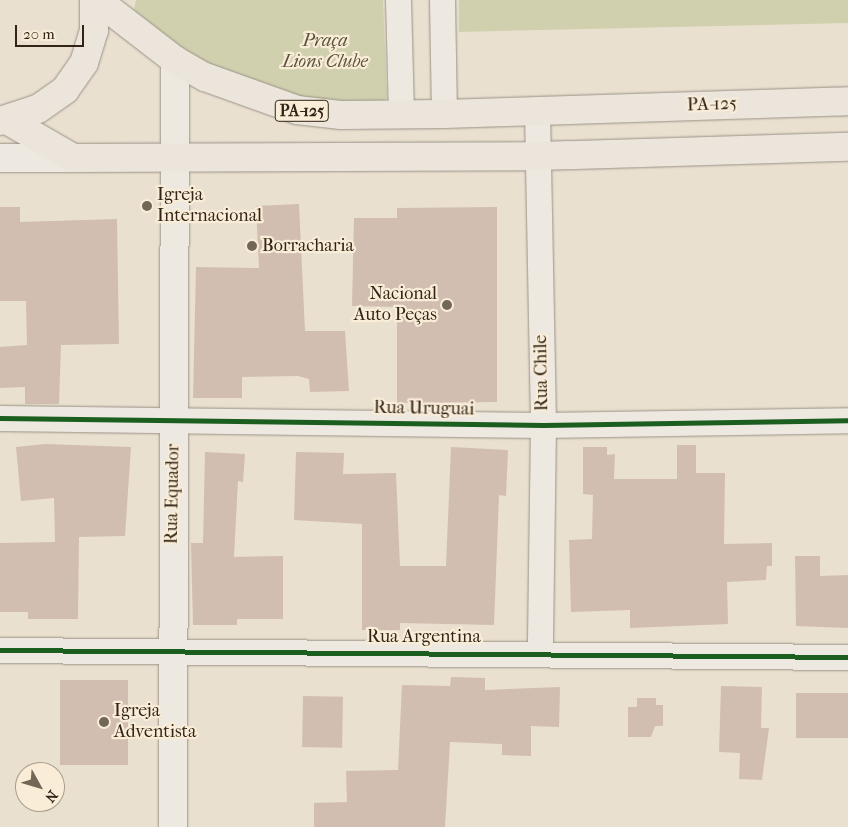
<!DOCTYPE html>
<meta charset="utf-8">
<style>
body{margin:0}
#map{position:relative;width:848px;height:827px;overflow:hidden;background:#eae0cf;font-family:"IM FELL French Canon",serif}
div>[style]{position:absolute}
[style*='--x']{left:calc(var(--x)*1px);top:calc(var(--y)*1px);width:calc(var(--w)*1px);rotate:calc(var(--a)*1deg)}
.green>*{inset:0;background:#d1d0ae}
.building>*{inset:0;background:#d1beb1;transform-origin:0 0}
.roads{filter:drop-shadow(0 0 1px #9a9287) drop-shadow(0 0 1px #9a9287)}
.minor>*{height:25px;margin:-12.5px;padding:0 12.5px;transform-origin:12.5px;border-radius:12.5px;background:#ede8e0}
.tertiary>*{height:28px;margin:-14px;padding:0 14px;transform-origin:14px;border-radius:14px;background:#ede8e0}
.primary>*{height:28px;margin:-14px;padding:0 14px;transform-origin:14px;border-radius:14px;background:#ebe5db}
.cycleway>*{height:5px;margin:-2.5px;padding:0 2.5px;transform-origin:2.5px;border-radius:2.5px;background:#1b5e20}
.dots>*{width:14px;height:14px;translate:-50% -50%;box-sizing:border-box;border:2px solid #f9edd8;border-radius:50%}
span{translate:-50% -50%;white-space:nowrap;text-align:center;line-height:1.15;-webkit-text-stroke:4.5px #f9edd8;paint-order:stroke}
.shield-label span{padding:1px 4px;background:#f9edd8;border:1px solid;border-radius:4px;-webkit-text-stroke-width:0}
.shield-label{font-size:16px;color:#322416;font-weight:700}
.park-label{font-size:18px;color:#5c543c;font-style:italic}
.street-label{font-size:18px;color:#322416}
.poi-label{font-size:18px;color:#322416}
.left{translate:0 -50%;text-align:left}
.right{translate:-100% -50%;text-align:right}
.north{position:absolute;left:15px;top:762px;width:50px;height:50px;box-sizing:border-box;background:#f9edd8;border:1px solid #a99d8a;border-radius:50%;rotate:129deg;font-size:14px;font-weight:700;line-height:20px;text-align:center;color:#322416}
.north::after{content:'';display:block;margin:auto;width:18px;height:22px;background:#726657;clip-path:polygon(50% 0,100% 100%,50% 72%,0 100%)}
.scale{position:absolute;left:15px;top:25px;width:69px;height:22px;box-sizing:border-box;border:2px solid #322416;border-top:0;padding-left:6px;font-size:15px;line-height:18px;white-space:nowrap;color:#322416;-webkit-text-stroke:4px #f9edd8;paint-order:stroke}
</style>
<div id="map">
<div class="green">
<div style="clip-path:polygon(136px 0,383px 0,387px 97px,381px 104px,306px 103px,201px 63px,134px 10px)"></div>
<div style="clip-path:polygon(459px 0,848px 0,848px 23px,459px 32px)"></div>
</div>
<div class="building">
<div style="clip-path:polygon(299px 204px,305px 331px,345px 331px,349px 391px,310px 392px,309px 379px,298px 376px,242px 377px,242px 398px,193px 398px,196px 267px,259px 268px,256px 206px)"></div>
<div style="clip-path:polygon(0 207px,20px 207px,20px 222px,117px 219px,119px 344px,61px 345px,59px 404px,25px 404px,25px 387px,0 388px,0 347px,27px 345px,26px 301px,0 301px)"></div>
<div style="clip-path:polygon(497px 207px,497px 402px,397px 403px,397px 307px,352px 306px,354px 218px,397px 218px,397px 208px)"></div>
<div style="clip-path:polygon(45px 444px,131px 447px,125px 536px,79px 537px,78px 619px,28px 619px,28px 612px,0 612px,0 543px,55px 542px,54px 498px,21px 501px,16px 447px)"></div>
<div style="clip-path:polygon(677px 445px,696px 445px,696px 473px,725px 473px,724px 544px,772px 543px,772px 566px,767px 566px,766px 580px,727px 582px,728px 624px,630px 628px,630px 610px,571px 612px,569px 540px,592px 539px,593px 495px,583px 494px,583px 447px,607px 447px,607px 455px,615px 454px,614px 479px,677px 479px)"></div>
<div style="clip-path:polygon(451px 447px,508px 450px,506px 496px,499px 495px,494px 625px,400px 623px,400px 630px,362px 630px,362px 524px,294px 520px,296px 452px,344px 453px,343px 474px,396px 473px,400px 566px,446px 566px)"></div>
<div style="clip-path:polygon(205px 452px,245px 454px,243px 482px,238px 481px,234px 557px,283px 556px,283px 619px,237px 619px,237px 625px,193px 625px,191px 543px,203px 543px)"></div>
<div style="clip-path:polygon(795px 556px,820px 556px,820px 576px,848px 575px,848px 628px,796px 626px)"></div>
<div style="clip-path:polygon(451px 677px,485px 678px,485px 690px,560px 687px,559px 727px,531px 726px,531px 756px,502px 755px,502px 744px,450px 742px,445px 827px,314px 827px,314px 803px,347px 802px,346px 771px,398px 770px,402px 685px,450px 686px)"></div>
<div style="left:60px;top:680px;width:68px;height:85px"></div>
<div style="clip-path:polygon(721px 686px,762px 687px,761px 728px,769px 728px,762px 780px,739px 779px,740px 753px,719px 752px)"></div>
<div style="left:848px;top:693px;width:45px;height:52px;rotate:90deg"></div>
<div style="left:303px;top:696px;width:40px;height:51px;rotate:1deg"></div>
<div style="clip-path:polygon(637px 698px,656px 698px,656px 705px,663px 705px,663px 726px,655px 726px,651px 737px,628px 737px,628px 707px,637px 707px)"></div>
</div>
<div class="roads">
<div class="minor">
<div style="--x:398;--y:0;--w:113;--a:88.5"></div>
<div style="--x:442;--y:0;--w:114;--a:89"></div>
<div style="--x:537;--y:110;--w:315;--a:88.9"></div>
<div style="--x:543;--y:425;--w:226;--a:90.8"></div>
<div style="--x:0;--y:418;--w:543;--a:0.74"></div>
<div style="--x:543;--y:425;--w:305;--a:-0.9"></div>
<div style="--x:0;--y:650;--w:848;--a:0.47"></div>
</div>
<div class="tertiary">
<div style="--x:0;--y:158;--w:73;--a:0"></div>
<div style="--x:173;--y:827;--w:767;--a:-89.85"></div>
</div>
<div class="primary">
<div style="--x:97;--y:0;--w:98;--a:37.6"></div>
<div style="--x:175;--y:60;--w:34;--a:30"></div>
<div style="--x:205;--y:77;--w:98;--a:19.7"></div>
<div style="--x:297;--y:110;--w:44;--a:6.5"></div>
<div style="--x:341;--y:115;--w:103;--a:-0.6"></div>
<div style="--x:444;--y:114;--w:404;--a:-1.8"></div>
<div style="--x:7;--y:120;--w:76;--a:29.9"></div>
<div style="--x:73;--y:158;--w:467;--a:-0.2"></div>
<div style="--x:540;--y:156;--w:308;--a:-1.7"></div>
<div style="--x:0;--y:121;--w:40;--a:-18"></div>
<div style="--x:38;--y:109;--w:33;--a:-35"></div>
<div style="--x:65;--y:90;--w:33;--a:-55"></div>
<div style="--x:84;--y:63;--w:34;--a:-73"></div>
<div style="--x:94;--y:31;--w:31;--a:-90"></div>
</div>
</div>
<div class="cycleway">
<div style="--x:0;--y:418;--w:543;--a:0.74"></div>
<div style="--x:543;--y:425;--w:305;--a:-0.9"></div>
<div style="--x:0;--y:650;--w:848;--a:0.47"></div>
</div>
<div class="dots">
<div style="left:147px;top:206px;background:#726657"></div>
<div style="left:252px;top:246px;background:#726657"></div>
<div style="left:447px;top:305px;background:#726657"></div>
<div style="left:104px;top:722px;background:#726657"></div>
</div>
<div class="shield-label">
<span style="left:302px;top:111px">PA-125</span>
</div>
<div class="park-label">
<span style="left:325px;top:52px">Praça<br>Lions Clube</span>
</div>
<div class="street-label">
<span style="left:712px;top:105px;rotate:-2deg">PA-125</span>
<span style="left:542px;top:373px;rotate:-91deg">Rua Chile</span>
<span style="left:424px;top:409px;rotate:1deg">Rua Uruguai</span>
<span style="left:173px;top:494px;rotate:-89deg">Rua Equador</span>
<span style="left:424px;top:637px">Rua Argentina</span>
</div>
<div class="poi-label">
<span class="left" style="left:157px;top:206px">Igreja<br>Internacional</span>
<span class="left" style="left:262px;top:246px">Borracharia</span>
<span class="right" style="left:437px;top:305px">Nacional<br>Auto Peças</span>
<span class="left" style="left:114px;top:722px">Igreja<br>Adventista</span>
</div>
<div class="north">N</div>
<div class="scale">20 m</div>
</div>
